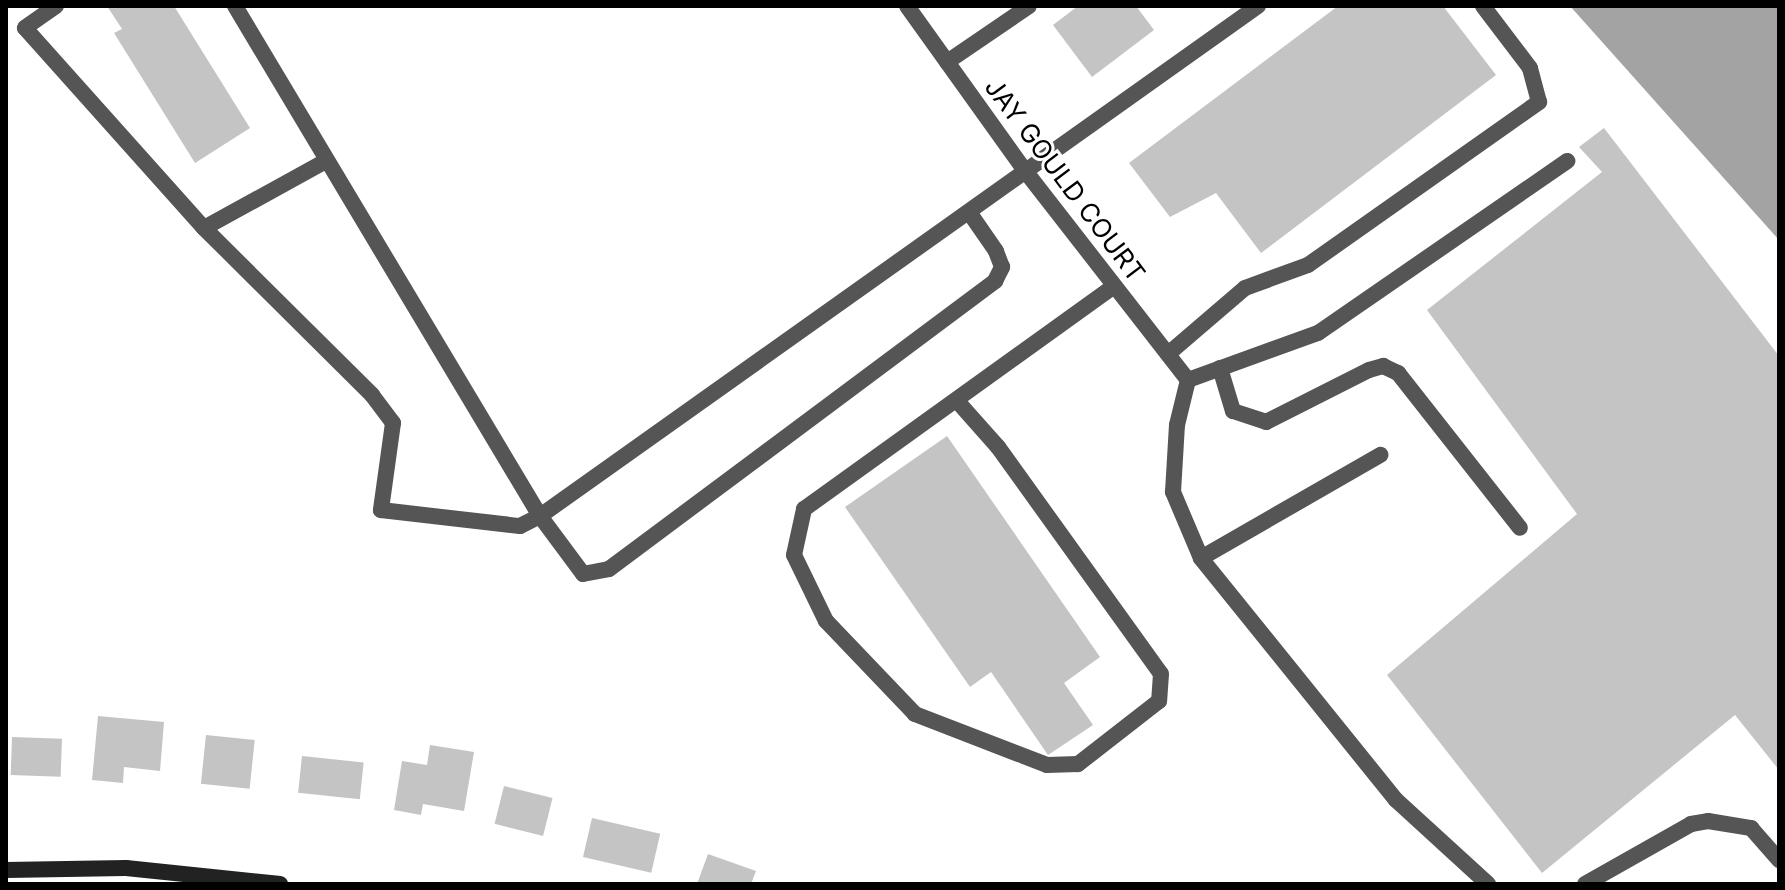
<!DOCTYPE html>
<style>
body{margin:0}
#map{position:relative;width:1785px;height:890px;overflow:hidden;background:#fff;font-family:Inter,sans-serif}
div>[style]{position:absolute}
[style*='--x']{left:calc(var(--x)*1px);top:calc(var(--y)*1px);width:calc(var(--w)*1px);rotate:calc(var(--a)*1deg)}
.water>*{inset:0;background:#a3a3a3}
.building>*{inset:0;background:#c4c4c4;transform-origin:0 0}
.lane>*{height:16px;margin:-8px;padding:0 8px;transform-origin:8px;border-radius:8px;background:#555}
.street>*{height:16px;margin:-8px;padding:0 8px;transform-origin:8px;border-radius:8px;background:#555}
.secondary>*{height:16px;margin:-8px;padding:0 8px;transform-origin:8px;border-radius:8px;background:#222}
span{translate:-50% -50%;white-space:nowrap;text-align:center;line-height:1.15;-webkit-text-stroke:6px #fff;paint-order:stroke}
.street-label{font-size:26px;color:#000}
.frame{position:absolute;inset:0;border:8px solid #000;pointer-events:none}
</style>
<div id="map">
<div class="water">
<div style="clip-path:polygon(1570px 6px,1779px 6px,1779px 240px)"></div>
</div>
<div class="building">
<div style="clip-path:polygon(107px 6px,174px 6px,250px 128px,195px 163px,114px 33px,122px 29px)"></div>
<div style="clip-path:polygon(1078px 6px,1136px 6px,1154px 30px,1092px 77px,1053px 25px)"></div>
<div style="clip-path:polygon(1338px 6px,1443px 6px,1496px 75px,1261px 253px,1216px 193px,1170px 217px,1129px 163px)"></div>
<div style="clip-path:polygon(1604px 128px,1779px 356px,1779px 770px,1735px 715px,1542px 873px,1387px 675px,1577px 514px,1427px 310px,1602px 172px,1579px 147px)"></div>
<div style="clip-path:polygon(947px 436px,1100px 657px,1064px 683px,1093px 725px,1048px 755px,991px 672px,970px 687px,845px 507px)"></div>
<div style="clip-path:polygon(98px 716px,164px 722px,160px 771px,124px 767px,123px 783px,92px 780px)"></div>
<div style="left:206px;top:735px;width:49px;height:49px;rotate:6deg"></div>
<div style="left:12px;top:737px;width:50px;height:38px;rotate:2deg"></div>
<div style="clip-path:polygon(430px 745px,474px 752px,464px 811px,423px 804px,421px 815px,394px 810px,402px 761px,427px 765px)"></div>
<div style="left:302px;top:756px;width:62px;height:37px;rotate:6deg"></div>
<div style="left:504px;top:786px;width:50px;height:39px;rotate:14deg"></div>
<div style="left:592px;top:818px;width:70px;height:40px;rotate:13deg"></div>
<div style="clip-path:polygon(708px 854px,756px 871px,751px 884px,697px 884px)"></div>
</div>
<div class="lane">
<div style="--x:56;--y:6;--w:38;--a:145"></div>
<div style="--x:25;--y:28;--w:268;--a:48.2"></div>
<div style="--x:204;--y:228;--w:237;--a:44.8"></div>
<div style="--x:372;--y:395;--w:35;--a:53"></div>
<div style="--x:393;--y:423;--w:88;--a:97.9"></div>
<div style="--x:381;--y:510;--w:140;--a:6.6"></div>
<div style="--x:520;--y:526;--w:22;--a:-27"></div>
<div style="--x:540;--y:516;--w:72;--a:53.4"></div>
<div style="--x:583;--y:574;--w:26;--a:-11"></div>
<div style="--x:609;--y:569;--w:482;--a:-36.7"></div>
<div style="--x:995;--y:281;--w:16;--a:-63"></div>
<div style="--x:1002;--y:267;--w:17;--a:-111"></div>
<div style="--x:996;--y:251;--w:47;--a:-124.7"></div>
<div style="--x:235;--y:6;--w:594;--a:59.12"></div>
<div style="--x:540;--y:516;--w:881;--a:-35.39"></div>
<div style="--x:947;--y:62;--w:99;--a:-34.3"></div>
<div style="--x:204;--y:228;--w:139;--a:-28.8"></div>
<div style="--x:1168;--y:354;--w:101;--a:-40.6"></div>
<div style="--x:1245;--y:288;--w:67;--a:-20.1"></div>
<div style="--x:1308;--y:265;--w:283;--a:-35.2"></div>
<div style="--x:1539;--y:102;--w:35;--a:-105"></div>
<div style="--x:1530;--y:68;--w:78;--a:-127.2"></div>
<div style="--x:1220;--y:368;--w:45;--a:73.2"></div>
<div style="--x:1233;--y:411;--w:35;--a:18"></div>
<div style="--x:1266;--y:422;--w:115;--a:-26.8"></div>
<div style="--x:1369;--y:370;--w:15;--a:-16"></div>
<div style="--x:1383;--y:366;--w:17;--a:25"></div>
<div style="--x:1398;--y:373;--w:197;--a:51.8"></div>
<div style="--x:958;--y:402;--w:60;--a:48.4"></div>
<div style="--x:998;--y:447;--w:279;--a:54.3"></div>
<div style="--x:1161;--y:674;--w:27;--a:94"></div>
<div style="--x:1159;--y:701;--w:103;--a:142.1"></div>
<div style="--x:1078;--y:764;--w:31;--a:178"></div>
<div style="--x:1047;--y:765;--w:142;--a:-158.9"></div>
<div style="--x:915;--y:714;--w:129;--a:-133.7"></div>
<div style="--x:826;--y:621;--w:73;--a:-115.9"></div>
<div style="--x:794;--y:555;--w:47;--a:-77.7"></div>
<div style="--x:804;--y:509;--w:382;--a:-35.7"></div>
<div style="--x:1201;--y:558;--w:207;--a:-29.9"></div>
<div style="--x:1488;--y:884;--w:125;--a:-137.6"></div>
<div style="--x:1396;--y:800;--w:311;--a:-128.9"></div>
<div style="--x:1201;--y:558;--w:72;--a:-113"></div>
<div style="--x:1173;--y:492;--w:67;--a:-86.6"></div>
<div style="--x:1177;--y:425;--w:46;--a:-76.3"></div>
<div style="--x:1188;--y:380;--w:138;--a:-19.9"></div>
<div style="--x:1318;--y:333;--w:303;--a:-34.6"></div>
<div style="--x:1585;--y:884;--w:122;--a:-29.5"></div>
<div style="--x:1691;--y:824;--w:17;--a:-10"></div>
<div style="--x:1708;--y:821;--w:44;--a:9.2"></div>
<div style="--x:1751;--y:828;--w:43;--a:48.8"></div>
</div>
<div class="street">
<div style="--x:907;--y:6;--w:204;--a:54.4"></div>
<div style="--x:1026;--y:172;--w:264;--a:52.1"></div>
</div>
<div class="secondary">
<div style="--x:6;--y:870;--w:120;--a:-1"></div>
<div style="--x:126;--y:868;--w:155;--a:5.9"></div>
</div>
<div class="street-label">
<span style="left:1065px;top:180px;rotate:53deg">JAY GOULD COURT</span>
</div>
<div class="frame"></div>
</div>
